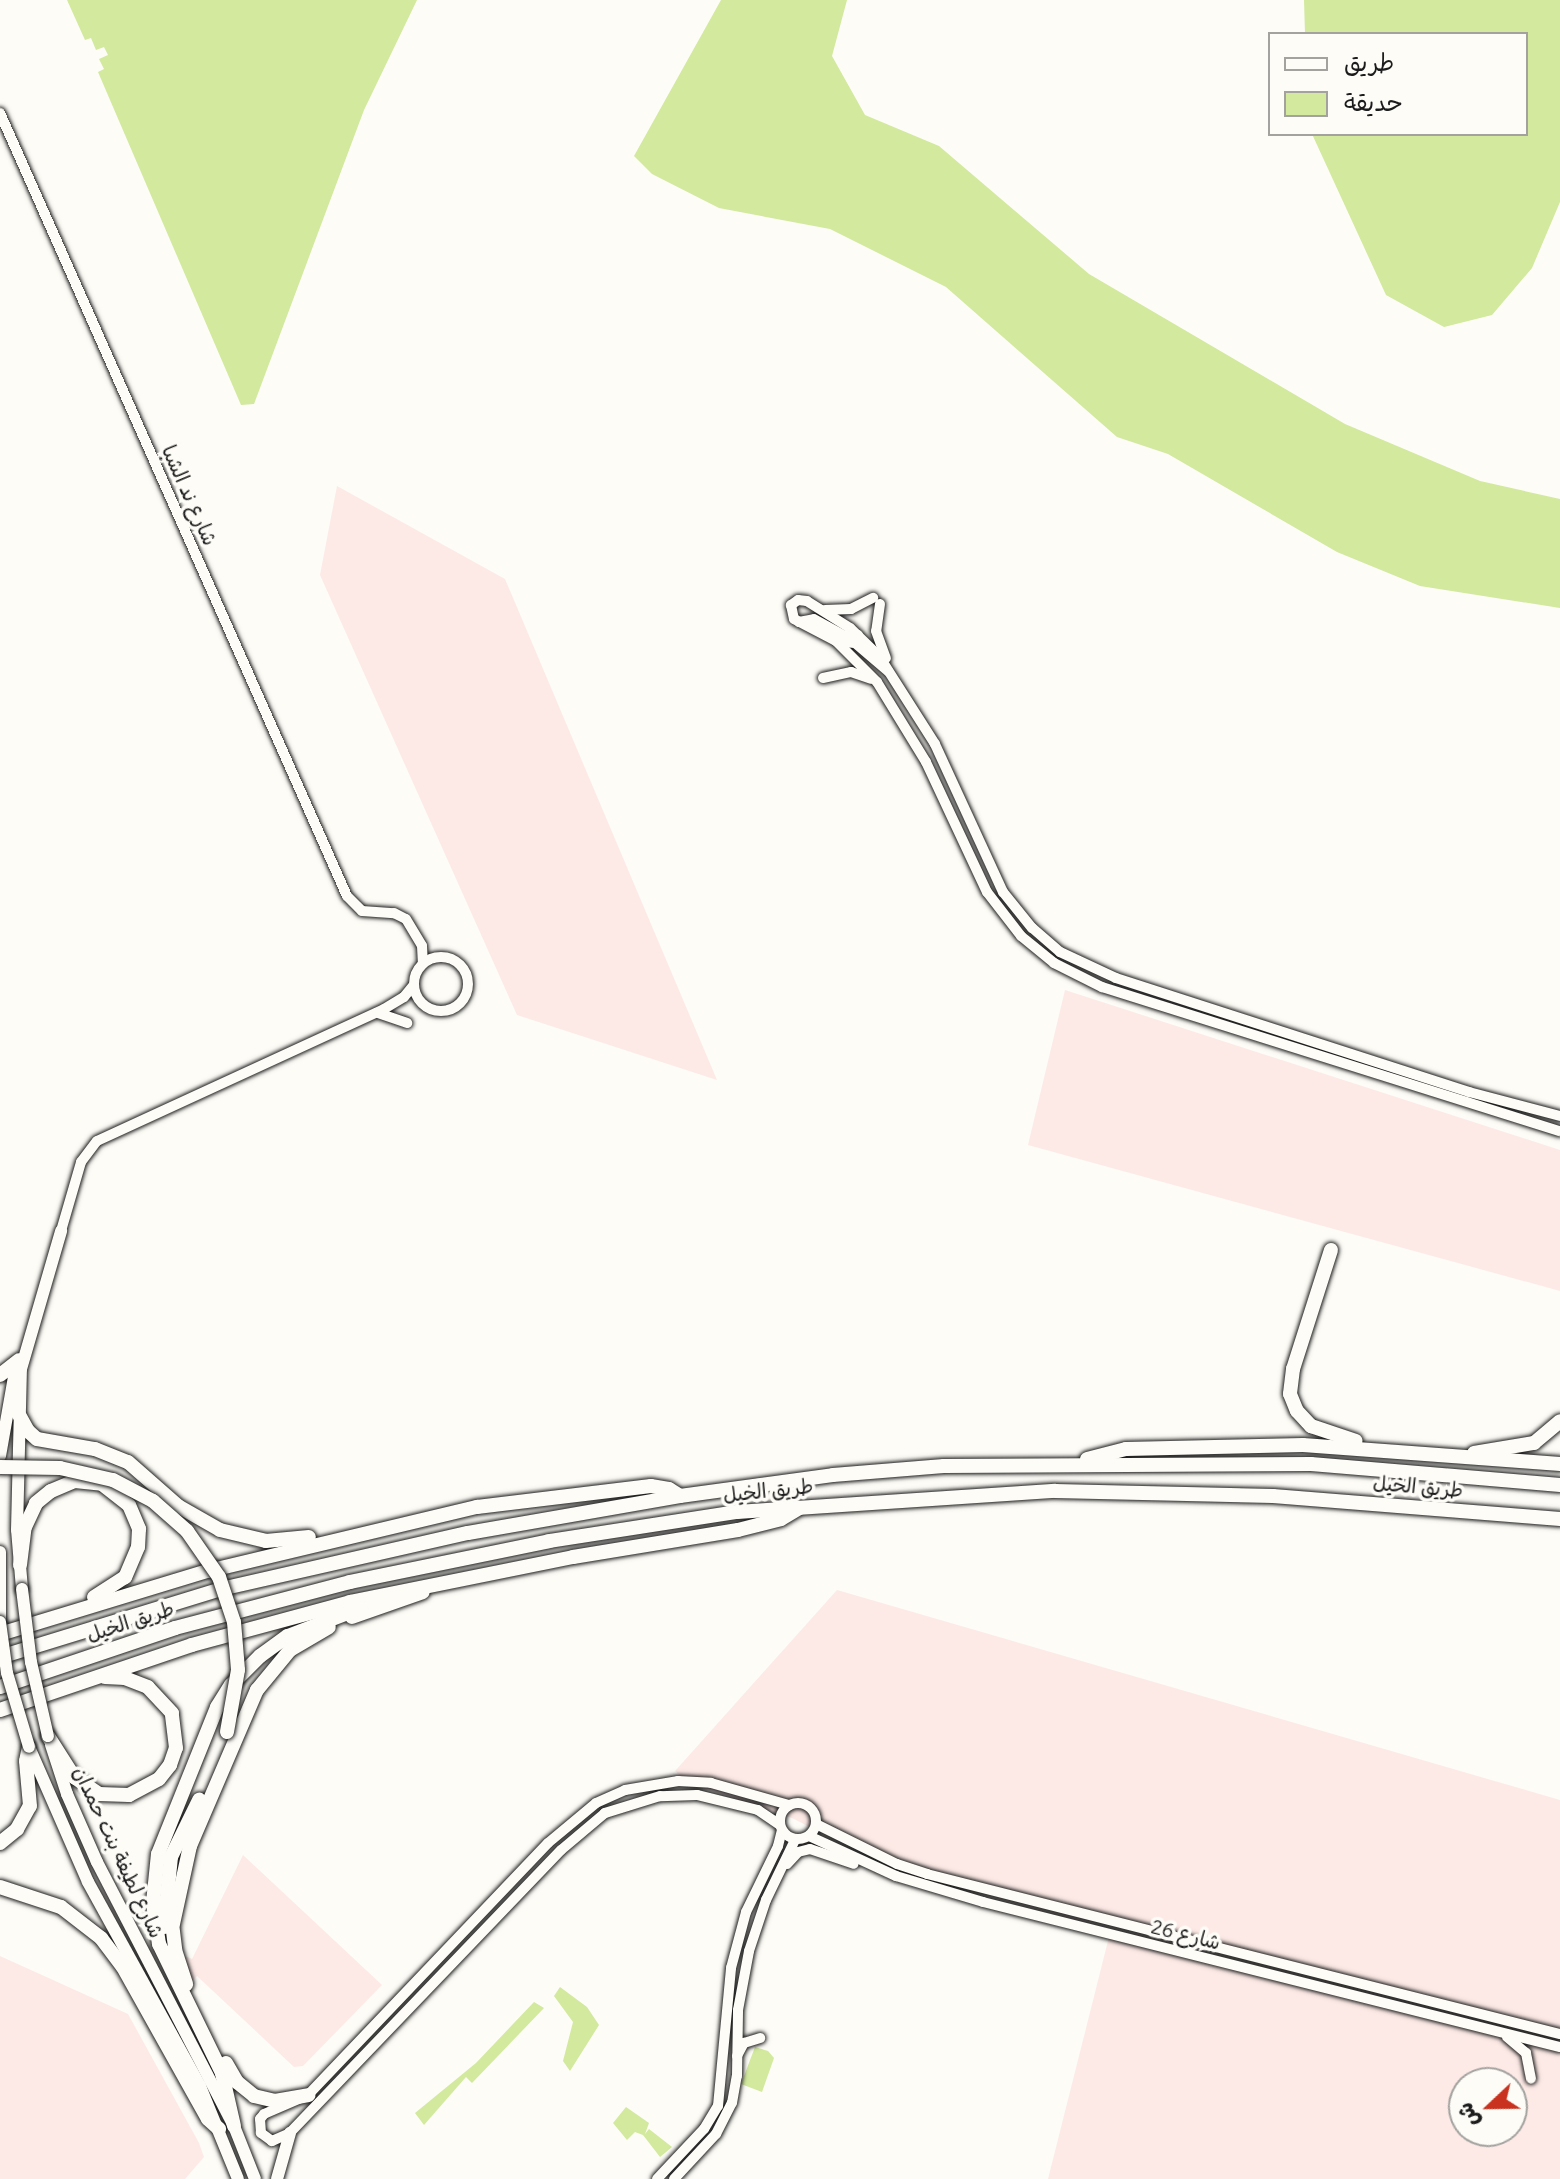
<!DOCTYPE html>
<meta charset="utf-8">
<style>
body{margin:0}
#map{position:relative;width:1560px;height:2179px;overflow:hidden;background:#fdfcf7;font-family:Delius,"Playpen Sans Arabic",sans-serif}
div>[style]{position:absolute}
[style*='--x']{left:calc(var(--x)*1px);top:calc(var(--y)*1px);width:calc(var(--w)*1px);rotate:calc(var(--a)*1deg)}
.built>*{inset:0;background:#fdeae6}
.green>*{inset:0;background:#d2e99e}
.roads{filter:drop-shadow(0 0 2px #1c1c1c) drop-shadow(0 0 2px #1c1c1c)}
.secondary>*{height:10px;margin:-5px;padding:0 5px;transform-origin:5px;border-radius:5px;background:#fdfcf7}
.secondary>.ring{margin:-5px;padding:0;box-sizing:content-box;background:none;border:10px solid #fdfcf7;border-radius:50%}
.primary>*{height:12px;margin:-6px;padding:0 6px;transform-origin:6px;border-radius:6px;background:#fdfcf7}
.highway>*{height:14px;margin:-7px;padding:0 7px;transform-origin:7px;border-radius:7px;background:#fdfcf7}
.bridges{filter:drop-shadow(0 0 2px #1c1c1c) drop-shadow(0 0 2px #1c1c1c)}
.primary-bridge>*{height:12px;margin:-6px;padding:0 6px;transform-origin:6px;border-radius:6px;background:#fdfcf7}
.highway-bridge>*{height:14px;margin:-7px;padding:0 7px;transform-origin:7px;border-radius:7px;background:#fdfcf7}
span{translate:-50% -50%;white-space:nowrap;text-align:center;line-height:1.15;-webkit-text-stroke:7px #fdfcf7;paint-order:stroke}
.street-label{font-size:20px;color:#1c1c1c}
.legend{position:absolute;left:1268px;top:32px;width:260px;height:104px;box-sizing:border-box;background:#fdfcf7;border:2px solid #a3a29f;margin:0;padding:10px 14px;list-style:none;font-size:24px;color:#1c1c1c}
.legend li{display:flex;align-items:center;gap:16px;height:40px}
.legend b{width:40px;border:2px solid #a3a29f}
.north{position:absolute;left:1448px;top:2067px;width:80px;height:80px;box-sizing:border-box;background:#fdfcf7;border:2px solid #a3a29f;border-radius:50%;rotate:248deg;font-size:22px;font-weight:700;line-height:32px;text-align:center;color:#1c1c1c}
.north::after{content:'';display:block;margin:auto;width:28px;height:36px;background:#c8321e;clip-path:polygon(50% 0,100% 100%,50% 72%,0 100%)}
</style>
<div id="map">
<div class="built">
<div style="clip-path:polygon(337px 486px,505px 579px,717px 1080px,517px 1015px,320px 575px)"></div>
<div style="clip-path:polygon(1065px 990px,1560px 1150px,1560px 1291px,1028px 1145px)"></div>
<div style="clip-path:polygon(evenodd,837px 1590px,1560px 1800px,1560px 2179px,1048px 2179px,1111px 1929px,901px 1873px,792px 1818px,687px 1782px,675px 1771px,837px 1590px,1464px 2083px,1512px 2083px,1512px 2131px,1464px 2131px,1464px 2083px)"></div>
<div style="clip-path:polygon(243px 1855px,382px 1985px,303px 2066px,294px 2067px,197px 1976px,193px 1980px,183px 1963px,185px 1956px,192px 1959px)"></div>
<div style="clip-path:polygon(0 1956px,128px 2014px,199px 2143px,204px 2157px,185px 2179px,0 2179px)"></div>
</div>
<div class="green">
<div style="clip-path:polygon(67px 0,417px 0,364px 110px,254px 404px,241px 405px,98px 72px,104px 69px,99px 59px,108px 55px,104px 47px,96px 50px,91px 38px,85px 40px)"></div>
<div style="clip-path:polygon(721px 0,847px 0,832px 56px,865px 115px,939px 146px,1089px 274px,1345px 424px,1480px 481px,1560px 499px,1560px 608px,1420px 586px,1337px 552px,1168px 454px,1117px 437px,946px 287px,830px 229px,719px 208px,652px 174px,634px 156px)"></div>
<div style="clip-path:polygon(1304px 0,1560px 0,1560px 202px,1532px 268px,1492px 315px,1444px 327px,1386px 295px,1312px 134px,1526px 134px,1526px 34px,1305px 34px)"></div>
<div style="clip-path:polygon(560px 1987px,587px 2007px,599px 2025px,570px 2071px,563px 2061px,573px 2022px,554px 1996px)"></div>
<div style="clip-path:polygon(534px 2002px,544px 2008px,472px 2083px,466px 2077px,424px 2125px,415px 2113px,476px 2063px)"></div>
<div style="clip-path:polygon(755px 2047px,768px 2051px,774px 2058px,762px 2092px,741px 2084px)"></div>
<div style="clip-path:polygon(626px 2107px,649px 2123px,645px 2134px,649px 2129px,672px 2147px,660px 2157px,643px 2135px,635px 2132px,627px 2140px,613px 2123px)"></div>
</div>
<div class="roads">
<div class="secondary">
<div style="--x:0;--y:113;--w:856;--a:66.1"></div>
<div style="--x:347;--y:896;--w:21;--a:45"></div>
<div style="--x:362;--y:911;--w:32;--a:4"></div>
<div style="--x:394;--y:913;--w:13;--a:27"></div>
<div style="--x:406;--y:919;--w:31;--a:59"></div>
<div style="--x:422;--y:946;--w:17;--a:87"></div>
<div style="--x:880;--y:604;--w:27;--a:98"></div>
<div style="--x:876;--y:631;--w:29;--a:70"></div>
<div style="--x:825;--y:610;--w:26;--a:-2"></div>
<div style="--x:851;--y:609;--w:25;--a:-27"></div>
<div style="--x:799;--y:622;--w:15;--a:-11"></div>
<div style="--x:814;--y:619;--w:35;--a:29"></div>
<div style="--x:845;--y:636;--w:13;--a:-4"></div>
<div style="--x:843;--y:642;--w:12;--a:5"></div>
<div style="--x:855;--y:643;--w:43;--a:40.3"></div>
<div style="--x:823;--y:678;--w:29;--a:-12"></div>
<div style="--x:851;--y:672;--w:21;--a:19"></div>
<div class="ring" style="left:414px;top:957px;width:44px;height:44px"></div>
<div style="--x:378;--y:1013;--w:31;--a:19"></div>
<div style="--x:1560;--y:1116;--w:94;--a:-165.2"></div>
<div style="--x:1469;--y:1092;--w:371;--a:-162.1"></div>
<div style="--x:1116;--y:978;--w:62;--a:-155.1"></div>
<div style="--x:1060;--y:952;--w:37;--a:-139"></div>
<div style="--x:1032;--y:928;--w:46;--a:-128.9"></div>
<div style="--x:1003;--y:892;--w:163;--a:-114.7"></div>
<div style="--x:935;--y:744;--w:104;--a:-122.5"></div>
<div style="--x:879;--y:656;--w:40;--a:-136"></div>
<div style="--x:850;--y:628;--w:51;--a:-147.9"></div>
<div style="--x:807;--y:601;--w:9;--a:-174"></div>
<div style="--x:798;--y:600;--w:9;--a:144"></div>
<div style="--x:791;--y:605;--w:14;--a:78"></div>
<div style="--x:794;--y:619;--w:47;--a:27.6"></div>
<div style="--x:836;--y:641;--w:58;--a:45"></div>
<div style="--x:877;--y:682;--w:94;--a:58.5"></div>
<div style="--x:926;--y:762;--w:144;--a:64.9"></div>
<div style="--x:987;--y:892;--w:56;--a:52.3"></div>
<div style="--x:1021;--y:936;--w:43;--a:39.3"></div>
<div style="--x:1054;--y:963;--w:54;--a:26.6"></div>
<div style="--x:1102;--y:987;--w:480;--a:17.5"></div>
<div style="--x:61;--y:1231;--w:72;--a:-73.8"></div>
<div style="--x:81;--y:1162;--w:26;--a:-53"></div>
<div style="--x:97;--y:1141;--w:316;--a:-24.7"></div>
<div style="--x:384;--y:1009;--w:23;--a:-31"></div>
<div style="--x:404;--y:997;--w:14;--a:-51"></div>
<div class="ring" style="left:780px;top:1803px;width:26px;height:26px"></div>
<div style="--x:816;--y:1824;--w:90;--a:26.3"></div>
<div style="--x:897;--y:1864;--w:32;--a:18"></div>
<div style="--x:927;--y:1874;--w:653;--a:14.19"></div>
<div style="--x:780;--y:1825;--w:27;--a:-146"></div>
<div style="--x:758;--y:1810;--w:63;--a:-166.2"></div>
<div style="--x:697;--y:1795;--w:37;--a:178"></div>
<div style="--x:660;--y:1796;--w:58;--a:162.8"></div>
<div style="--x:605;--y:1813;--w:57;--a:139.9"></div>
<div style="--x:561;--y:1850;--w:392;--a:133.8"></div>
<div style="--x:290;--y:2133;--w:20;--a:156"></div>
<div style="--x:272;--y:2141;--w:14;--a:-144"></div>
<div style="--x:261;--y:2133;--w:14;--a:-94"></div>
<div style="--x:260;--y:2119;--w:6;--a:-51"></div>
<div style="--x:264;--y:2114;--w:48;--a:-23.4"></div>
<div style="--x:308;--y:2095;--w:348;--a:-46.4"></div>
<div style="--x:548;--y:1843;--w:62;--a:-39.8"></div>
<div style="--x:596;--y:1803;--w:32;--a:-24"></div>
<div style="--x:625;--y:1790;--w:54;--a:-9.6"></div>
<div style="--x:678;--y:1781;--w:33;--a:3"></div>
<div style="--x:711;--y:1783;--w:81;--a:15.8"></div>
<div style="--x:809;--y:1836;--w:96;--a:24.7"></div>
<div style="--x:896;--y:1876;--w:91;--a:16.6"></div>
<div style="--x:983;--y:1902;--w:595;--a:14.11"></div>
<div style="--x:787;--y:1864;--w:16;--a:-47"></div>
<div style="--x:798;--y:1852;--w:12;--a:-14"></div>
<div style="--x:810;--y:1849;--w:46;--a:18.8"></div>
<div style="--x:1507;--y:2037;--w:25;--a:40"></div>
<div style="--x:1526;--y:2053;--w:26;--a:79"></div>
<div style="--x:737;--y:2056;--w:15;--a:-62"></div>
<div style="--x:744;--y:2043;--w:17;--a:-17"></div>
<div style="--x:657;--y:2179;--w:69;--a:-46.8"></div>
<div style="--x:704;--y:2129;--w:27;--a:-59"></div>
<div style="--x:718;--y:2106;--w:139;--a:-84.6"></div>
<div style="--x:731;--y:1968;--w:58;--a:-75"></div>
<div style="--x:746;--y:1912;--w:73;--a:-64.1"></div>
<div style="--x:778;--y:1846;--w:16;--a:-76"></div>
<div style="--x:674;--y:2179;--w:62;--a:-47"></div>
<div style="--x:716;--y:2134;--w:35;--a:-63"></div>
<div style="--x:732;--y:2103;--w:27;--a:-80"></div>
<div style="--x:737;--y:2076;--w:66;--a:-89.1"></div>
<div style="--x:738;--y:2010;--w:60;--a:-79.4"></div>
<div style="--x:749;--y:1951;--w:54;--a:-71.6"></div>
<div style="--x:766;--y:1900;--w:67;--a:-64.2"></div>
</div>
<div class="primary">
<div style="--x:0;--y:1456;--w:80;--a:-80"></div>
<div style="--x:0;--y:1552;--w:70;--a:90"></div>
<div style="--x:22;--y:1589;--w:59;--a:-94.8"></div>
<div style="--x:17;--y:1530;--w:161;--a:-88.6"></div>
<div style="--x:21;--y:1369;--w:144;--a:-73.8"></div>
<div style="--x:51;--y:1745;--w:52;--a:71.9"></div>
<div style="--x:67;--y:1794;--w:74;--a:66.2"></div>
<div style="--x:97;--y:1862;--w:297;--a:62.6"></div>
<div style="--x:234;--y:2126;--w:57;--a:68.4"></div>
<div style="--x:29;--y:1747;--w:147;--a:66.4"></div>
<div style="--x:88;--y:1882;--w:233;--a:61.2"></div>
<div style="--x:200;--y:2086;--w:100;--a:67.8"></div>
<div style="--x:277;--y:2179;--w:48;--a:-74.2"></div>
</div>
<div class="highway">
<div style="--x:1331;--y:1250;--w:125;--a:107.7"></div>
<div style="--x:1293;--y:1369;--w:25;--a:97"></div>
<div style="--x:1290;--y:1394;--w:18;--a:68"></div>
<div style="--x:1297;--y:1411;--w:21;--a:47"></div>
<div style="--x:1311;--y:1426;--w:47;--a:18.4"></div>
<div style="--x:0;--y:1375;--w:24;--a:-38"></div>
<div style="--x:18;--y:1413;--w:21;--a:61"></div>
<div style="--x:28;--y:1431;--w:12;--a:42"></div>
<div style="--x:37;--y:1439;--w:59;--a:9.8"></div>
<div style="--x:95;--y:1449;--w:35;--a:22"></div>
<div style="--x:128;--y:1462;--w:67;--a:41.3"></div>
<div style="--x:178;--y:1506;--w:48;--a:29.7"></div>
<div style="--x:220;--y:1530;--w:47;--a:13.4"></div>
<div style="--x:266;--y:1541;--w:43;--a:-5.3"></div>
<div style="--x:1474;--y:1453;--w:61;--a:-9.5"></div>
<div style="--x:1534;--y:1443;--w:34;--a:-40"></div>
<div style="--x:1087;--y:1459;--w:40;--a:-14.4"></div>
<div style="--x:1126;--y:1449;--w:177;--a:-1.3"></div>
<div style="--x:1303;--y:1445;--w:258;--a:4.2"></div>
<div style="--x:20;--y:1565;--w:38;--a:-83"></div>
<div style="--x:25;--y:1527;--w:26;--a:-65"></div>
<div style="--x:36;--y:1503;--w:19;--a:-39"></div>
<div style="--x:51;--y:1491;--w:26;--a:-23"></div>
<div style="--x:75;--y:1481;--w:27;--a:6"></div>
<div style="--x:102;--y:1484;--w:34;--a:38"></div>
<div style="--x:129;--y:1505;--w:26;--a:67"></div>
<div style="--x:139;--y:1529;--w:18;--a:93"></div>
<div style="--x:138;--y:1547;--w:33;--a:113"></div>
<div style="--x:125;--y:1577;--w:37;--a:147"></div>
<div style="--x:352;--y:1617;--w:75;--a:-19.4"></div>
<div style="--x:0;--y:1634;--w:217;--a:-16.9"></div>
<div style="--x:208;--y:1571;--w:277;--a:-13.4"></div>
<div style="--x:477;--y:1507;--w:175;--a:-6.9"></div>
<div style="--x:651;--y:1486;--w:18;--a:9"></div>
<div style="--x:669;--y:1489;--w:13;--a:32"></div>
<div style="--x:0;--y:1657;--w:231;--a:-17.1"></div>
<div style="--x:221;--y:1589;--w:253;--a:-12.8"></div>
<div style="--x:468;--y:1533;--w:215;--a:-9.9"></div>
<div style="--x:680;--y:1496;--w:154;--a:-7.8"></div>
<div style="--x:833;--y:1475;--w:111;--a:-4.6"></div>
<div style="--x:944;--y:1466;--w:367;--a:-0.3"></div>
<div style="--x:1311;--y:1464;--w:250;--a:4.8"></div>
<div style="--x:0;--y:1687;--w:185;--a:-18.6"></div>
<div style="--x:175;--y:1628;--w:181;--a:-14.7"></div>
<div style="--x:350;--y:1582;--w:203;--a:-11.6"></div>
<div style="--x:549;--y:1541;--w:190;--a:-8.8"></div>
<div style="--x:737;--y:1512;--w:319;--a:-3.8"></div>
<div style="--x:1055;--y:1491;--w:218;--a:1.3"></div>
<div style="--x:1273;--y:1496;--w:288;--a:4.6"></div>
<div style="--x:0;--y:1710;--w:203;--a:-18.7"></div>
<div style="--x:192;--y:1645;--w:164;--a:-15.2"></div>
<div style="--x:350;--y:1602;--w:227;--a:-11.4"></div>
<div style="--x:573;--y:1557;--w:167;--a:-9.3"></div>
<div style="--x:738;--y:1530;--w:44;--a:-14.3"></div>
<div style="--x:781;--y:1519;--w:21;--a:-31"></div>
<div style="--x:48;--y:1736;--w:49;--a:57.6"></div>
<div style="--x:74;--y:1777;--w:30;--a:34"></div>
<div style="--x:99;--y:1794;--w:30;--a:2"></div>
<div style="--x:129;--y:1795;--w:34;--a:-28"></div>
<div style="--x:159;--y:1779;--w:18;--a:-52"></div>
<div style="--x:170;--y:1765;--w:18;--a:-71"></div>
<div style="--x:176;--y:1748;--w:35;--a:-97"></div>
<div style="--x:172;--y:1713;--w:35;--a:-133"></div>
<div style="--x:148;--y:1687;--w:25;--a:-159"></div>
<div style="--x:125;--y:1678;--w:20;--a:-177"></div>
<div style="--x:0;--y:1843;--w:22;--a:-39"></div>
<div style="--x:17;--y:1829;--w:26;--a:-61"></div>
<div style="--x:30;--y:1806;--w:45;--a:-95.1"></div>
<div style="--x:26;--y:1761;--w:14;--a:-78"></div>
<div style="--x:0;--y:1887;--w:64;--a:18.2"></div>
<div style="--x:61;--y:1907;--w:51;--a:37.8"></div>
<div style="--x:101;--y:1938;--w:36;--a:53"></div>
<div style="--x:123;--y:1967;--w:174;--a:60.8"></div>
<div style="--x:208;--y:2119;--w:15;--a:42"></div>
<div style="--x:171;--y:1915;--w:35;--a:83"></div>
<div style="--x:175;--y:1950;--w:36;--a:72"></div>
<div style="--x:173;--y:1924;--w:80;--a:-77.7"></div>
<div style="--x:190;--y:1846;--w:170;--a:-66.8"></div>
<div style="--x:257;--y:1690;--w:52;--a:-50.5"></div>
<div style="--x:290;--y:1650;--w:45;--a:-30.5"></div>
<div style="--x:164;--y:1927;--w:70;--a:-84.3"></div>
<div style="--x:171;--y:1857;--w:64;--a:-63.8"></div>
<div style="--x:226;--y:2063;--w:22;--a:60"></div>
<div style="--x:237;--y:2082;--w:22;--a:39"></div>
<div style="--x:254;--y:2096;--w:22;--a:13"></div>
<div style="--x:275;--y:2101;--w:34;--a:-10"></div>
<div style="--x:234;--y:2126;--w:54;--a:-102.8"></div>
<div style="--x:222;--y:2073;--w:144;--a:-116"></div>
<div style="--x:159;--y:1944;--w:41;--a:-98.3"></div>
<div style="--x:153;--y:1903;--w:49;--a:-84.2"></div>
<div style="--x:158;--y:1854;--w:158;--a:-68.1"></div>
<div style="--x:217;--y:1707;--w:26;--a:-58"></div>
<div style="--x:231;--y:1685;--w:41;--a:-45"></div>
<div style="--x:260;--y:1656;--w:34;--a:-36"></div>
<div style="--x:288;--y:1636;--w:78;--a:-21"></div>
</div>
</div>
<div class="bridges">
<div class="primary-bridge">
<div style="--x:22;--y:1589;--w:74;--a:83"></div>
<div style="--x:31;--y:1662;--w:76;--a:77.1"></div>
<div style="--x:0;--y:1622;--w:51;--a:82.2"></div>
<div style="--x:7;--y:1673;--w:77;--a:73.4"></div>
</div>
<div class="highway-bridge">
<div style="--x:0;--y:1467;--w:60;--a:1"></div>
<div style="--x:60;--y:1468;--w:54;--a:12.8"></div>
<div style="--x:113;--y:1480;--w:45;--a:27.7"></div>
<div style="--x:153;--y:1501;--w:45;--a:41.4"></div>
<div style="--x:187;--y:1531;--w:56;--a:55.2"></div>
<div style="--x:219;--y:1577;--w:47;--a:71.6"></div>
<div style="--x:234;--y:1622;--w:48;--a:85.2"></div>
<div style="--x:238;--y:1670;--w:63;--a:100.1"></div>
</div>
</div>
<div class="street-label">
<span style="left:190px;top:495px;rotate:66deg">شارع ند الشبا</span>
<span style="left:1418px;top:1486px;rotate:5deg">طريق الخيل</span>
<span style="left:768px;top:1490px;rotate:-6deg">طريق الخيل</span>
<span style="left:130px;top:1621px;rotate:-18deg">طريق الخيل</span>
<span style="left:119px;top:1852px;rotate:65deg">شارع لطيفة بنت حمدان</span>
<span style="left:1186px;top:1934px;rotate:14deg">شارع 26</span>
</div>
<ul class="legend">
<li><b style="height:10px;background:#fdfcf7"></b>طريق</li>
<li><b style="height:22px;background:#d2e99e"></b>حديقة</li>
</ul>
<div class="north">ش</div>
</div>
